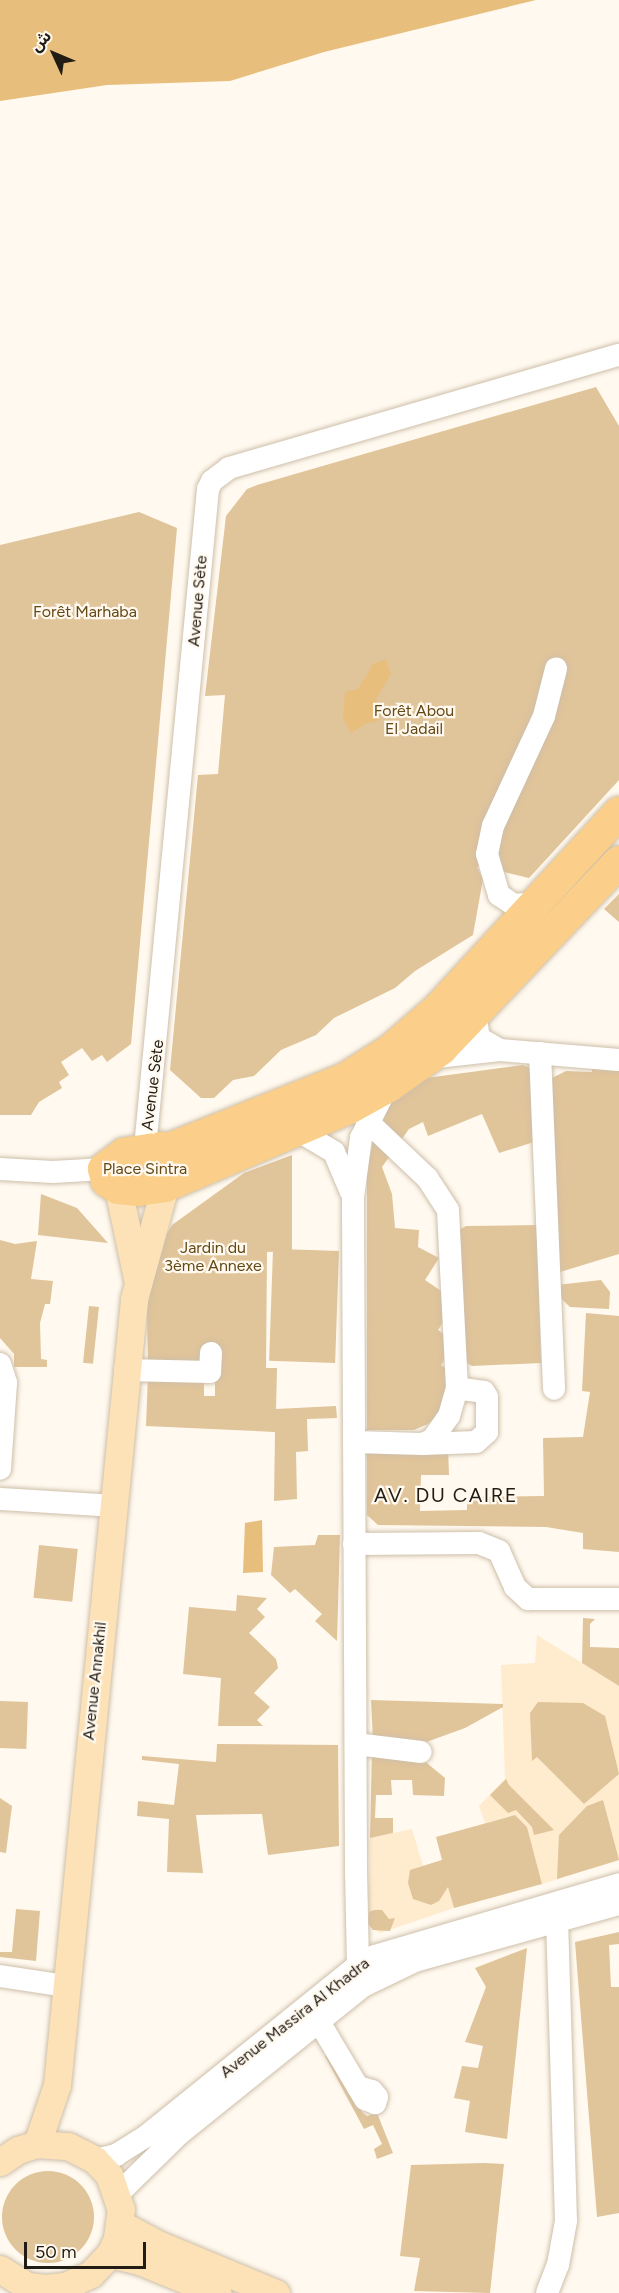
<!DOCTYPE html>
<meta charset="utf-8">
<style>
body{margin:0}
#map{position:relative;width:619px;height:2293px;overflow:hidden;background:#fff9ef;font-family:Figtree,"Noto Sans Arabic",sans-serif}
div>[style]{position:absolute}
[style*='--x']{left:calc(var(--x)*1px);top:calc(var(--y)*1px);width:calc(var(--w)*1px);rotate:calc(var(--a)*1deg)}
.built>*{inset:0;background:#ffebcd}
.green>*{inset:0;background:#e0c49a;transform-origin:0 0}
.round{border-radius:50%}
.water>*{inset:0;background:#e8be7c}
.roads{filter:drop-shadow(0 0 2px #cebfa9) drop-shadow(0 0 2px #cebfa9)}
.minor>*{height:22px;margin:-11px;padding:0 11px;transform-origin:11px;border-radius:11px;background:#fff}
.major>*{height:27px;margin:-13.5px;padding:0 13.5px;transform-origin:13.5px;border-radius:13.5px;background:#fde2b8}
.highway>*{height:32px;margin:-16px;padding:0 16px;transform-origin:16px;border-radius:16px;background:#fbcf89}
span{translate:-50% -50%;white-space:nowrap;text-align:center;line-height:1.15;-webkit-text-stroke:4.5px #fff9ef;paint-order:stroke}
.street-label{font-size:16px;color:#211c14}
.park-label{font-size:16px;color:#644815}
.quarter-label{font-size:20px;color:#211c14;letter-spacing:1.5px}
.north{position:absolute;left:24px;top:24px;width:60px;height:60px;-webkit-text-stroke:4px #fff9ef;paint-order:stroke;rotate:314deg;font-size:16px;font-weight:700;line-height:24px;text-align:center;color:#211c14}
.north::after{content:'';display:block;margin:auto;width:21px;height:27px;background:#211c14;clip-path:polygon(50% 0,100% 100%,50% 72%,0 100%)}
.scale{position:absolute;left:24px;top:2242px;width:122px;height:27px;box-sizing:border-box;border:3px solid #211c14;border-top:0;padding-left:8px;font-size:18px;line-height:21px;white-space:nowrap;color:#211c14;-webkit-text-stroke:4px #fff9ef;paint-order:stroke}
</style>
<div id="map">
<div class="built">
<div style="clip-path:polygon(537px 1635px,619px 1686px,619px 1860px,542px 1884px,527px 1827px,515px 1815px,485px 1823px,479px 1806px,505px 1779px,501px 1665px,535px 1663px)"></div>
<div style="clip-path:polygon(412px 1829px,423px 1866px,442px 1860px,454px 1908px,380px 1933px,368px 1924px,370px 1838px)"></div>
</div>
<div class="green">
<div style="clip-path:polygon(596px 387px,619px 426px,619px 780px,529px 878px,504px 872px,497px 862px,477px 867px,483px 879px,473px 935px,415px 971px,395px 988px,334px 1018px,316px 1035px,281px 1050px,254px 1076px,233px 1080px,214px 1098px,201px 1098px,170px 1070px,198px 775px,218px 774px,225px 695px,205px 696px,226px 516px,247px 489px,257px 485px)"></div>
<div style="clip-path:polygon(139px 512px,177px 528px,131px 1044px,107px 1062px,102px 1055px,92px 1061px,82px 1048px,61px 1062px,69px 1075px,59px 1082px,62px 1088px,39px 1102px,31px 1115px,0 1115px,0 545px)"></div>
<div style="clip-path:polygon(619px 894px,619px 922px,604px 909px)"></div>
<div style="clip-path:polygon(591px 1060px,619px 1062px,619px 1254px,547px 1276px,550px 1079px,566px 1071px,592px 1072px)"></div>
<div style="clip-path:polygon(523px 1065px,530px 1068px,534px 1142px,499px 1153px,482px 1114px,428px 1136px,423px 1122px,409px 1129px,382px 1167px,392px 1194px,395px 1228px,419px 1230px,418px 1247px,439px 1258px,425px 1280px,450px 1297px,451px 1310px,438px 1330px,453px 1340px,453px 1348px,441px 1365px,455px 1375px,438px 1415px,428px 1424px,414px 1430px,367px 1430px,367px 1166px,375px 1134px,390px 1103px,419px 1079px)"></div>
<div style="clip-path:polygon(292px 1155px,292px 1251px,267px 1252px,266px 1368px,277px 1368px,276px 1409px,336px 1406px,337px 1418px,307px 1419px,308px 1451px,296px 1452px,297px 1499px,274px 1501px,275px 1432px,146px 1426px,148px 1374px,204px 1376px,204px 1396px,215px 1396px,215px 1349px,205px 1367px,148px 1366px,147px 1314px,150px 1282px,162px 1242px,172px 1225px,244px 1173px)"></div>
<div style="clip-path:polygon(41px 1194px,77px 1208px,108px 1243px,38px 1235px)"></div>
<div style="clip-path:polygon(537px 1225px,541px 1363px,472px 1366px,467px 1363px,459px 1230px,466px 1226px)"></div>
<div style="clip-path:polygon(0 1240px,15px 1244px,37px 1241px,31px 1279px,53px 1281px,50px 1304px,45px 1304px,40px 1323px,41px 1359px,47px 1360px,47px 1367px,14px 1367px,14px 1354px,0 1338px)"></div>
<div style="left:339px;top:1251px;width:112px;height:66px;rotate:92deg"></div>
<div style="clip-path:polygon(601px 1280px,610px 1292px,609px 1309px,570px 1307px,548px 1286px)"></div>
<div style="left:89px;top:1306px;width:10px;height:57px;rotate:6deg"></div>
<div style="clip-path:polygon(586px 1313px,619px 1316px,619px 1552px,583px 1549px,583px 1533px,546px 1527px,378px 1525px,367px 1515px,367px 1447px,448px 1447px,449px 1475px,421px 1475px,420px 1511px,467px 1510px,467px 1497px,544px 1496px,543px 1438px,583px 1437px,590px 1392px,582px 1391px)"></div>
<div style="clip-path:polygon(318px 1535px,340px 1535px,337px 1641px,315px 1621px,322px 1614px,295px 1589px,290px 1593px,271px 1575px,274px 1547px,315px 1545px)"></div>
<div style="left:39px;top:1545px;width:39px;height:53px;rotate:6deg"></div>
<div style="clip-path:polygon(237px 1595px,267px 1598px,257px 1609px,265px 1617px,249px 1633px,276px 1659px,278px 1668px,254px 1693px,270px 1707px,257px 1720px,263px 1726px,218px 1726px,221px 1678px,183px 1674px,189px 1607px,236px 1611px)"></div>
<div style="clip-path:polygon(583px 1618px,595px 1619px,590px 1624px,590px 1647px,619px 1648px,619px 1686px,582px 1663px)"></div>
<div style="clip-path:polygon(371px 1700px,503px 1704px,503px 1707px,465px 1728px,421px 1744px,373px 1740px)"></div>
<div style="left:0;top:1701px;width:28px;height:47px;rotate:2deg"></div>
<div style="clip-path:polygon(538px 1702px,583px 1703px,605px 1716px,619px 1774px,584px 1804px,537px 1757px,532px 1761px,530px 1713px)"></div>
<div style="clip-path:polygon(217px 1744px,338px 1745px,339px 1846px,268px 1855px,262px 1814px,196px 1815px,203px 1873px,167px 1872px,169px 1819px,137px 1816px,138px 1801px,174px 1805px,179px 1764px,142px 1760px,142px 1756px,216px 1762px)"></div>
<div style="clip-path:polygon(372px 1750px,422px 1759px,445px 1778px,444px 1796px,413px 1795px,412px 1780px,391px 1780px,392px 1795px,376px 1795px,375px 1818px,393px 1818px,393px 1833px,370px 1838px)"></div>
<div style="clip-path:polygon(506px 1779px,509px 1785px,554px 1830px,534px 1835px,532px 1827px,516px 1810px,508px 1813px,490px 1795px)"></div>
<div style="clip-path:polygon(0 1798px,12px 1806px,6px 1853px,0 1852px)"></div>
<div style="clip-path:polygon(603px 1800px,619px 1860px,557px 1879px,559px 1835px,587px 1806px)"></div>
<div style="clip-path:polygon(515px 1815px,527px 1827px,542px 1884px,454px 1908px,448px 1887px,439px 1901px,431px 1905px,413px 1899px,408px 1883px,410px 1870px,442px 1860px,436px 1837px)"></div>
<div style="clip-path:polygon(16px 1909px,40px 1911px,36px 1961px,0 1957px,0 1952px,12px 1952px)"></div>
<div style="clip-path:polygon(374px 1910px,382px 1910px,389px 1919px,395px 1918px,390px 1931px,373px 1930px,368px 1924px,369px 1912px)"></div>
<div style="clip-path:polygon(619px 1932px,619px 1944px,609px 1945px,611px 1987px,619px 1987px,619px 2213px,597px 2217px,575px 1942px)"></div>
<div style="clip-path:polygon(527px 1948px,507px 2139px,465px 2132px,470px 2101px,454px 2098px,462px 2066px,478px 2068px,483px 2046px,465px 2042px,486px 1987px,475px 1968px)"></div>
<div style="clip-path:polygon(329px 2055px,362px 2112px,367px 2116px,377px 2113px,393px 2153px,377px 2159px,374px 2149px,382px 2144px,373px 2125px,364px 2129px,325px 2056px)"></div>
<div style="clip-path:polygon(484px 2163px,504px 2164px,490px 2293px,414px 2291px,420px 2258px,400px 2256px,411px 2165px)"></div>
<div class="round" style="left:2px;top:2171px;width:92px;height:92px"></div>
</div>
<div class="water">
<div style="clip-path:polygon(0 0,536px 0,324px 52px,230px 81px,107px 85px,0 101px)"></div>
<div style="clip-path:polygon(386px 659px,391px 674px,376px 699px,382px 709px,378px 721px,367px 723px,351px 733px,343px 719px,345px 692px,358px 689px,373px 664px)"></div>
<div style="clip-path:polygon(262px 1520px,263px 1572px,243px 1573px,245px 1523px)"></div>
</div>
<div class="roads">
<div class="minor">
<div style="--x:536;--y:903;--w:22;--a:175"></div>
<div style="--x:514;--y:905;--w:18;--a:-146"></div>
<div style="--x:499;--y:895;--w:43;--a:-106.3"></div>
<div style="--x:487;--y:854;--w:29;--a:-78"></div>
<div style="--x:493;--y:826;--w:121;--a:-65.1"></div>
<div style="--x:544;--y:716;--w:49;--a:-75.7"></div>
<div style="--x:475;--y:1013;--w:25;--a:81"></div>
<div style="--x:479;--y:1038;--w:24;--a:30"></div>
<div style="--x:500;--y:1050;--w:119;--a:4.8"></div>
<div style="--x:540;--y:1053;--w:336;--a:87.6"></div>
<div style="--x:428;--y:1058;--w:72;--a:-6.3"></div>
<div style="--x:297;--y:1130;--w:43;--a:30.7"></div>
<div style="--x:334;--y:1152;--w:43;--a:67"></div>
<div style="--x:145;--y:1148;--w:662;--a:-84.54"></div>
<div style="--x:208;--y:489;--w:9;--a:-63"></div>
<div style="--x:212;--y:481;--w:21;--a:-37"></div>
<div style="--x:229;--y:468;--w:406;--a:-16.2"></div>
<div style="--x:0;--y:1169;--w:53;--a:3.2"></div>
<div style="--x:53;--y:1172;--w:51;--a:-3.4"></div>
<div style="--x:0;--y:1364;--w:20;--a:72"></div>
<div style="--x:6;--y:1383;--w:86;--a:94"></div>
<div style="--x:125;--y:1370;--w:85;--a:1.3"></div>
<div style="--x:210;--y:1372;--w:19;--a:-87"></div>
<div style="--x:354;--y:1442;--w:68;--a:1.7"></div>
<div style="--x:422;--y:1444;--w:11;--a:-22"></div>
<div style="--x:432;--y:1440;--w:29;--a:-55"></div>
<div style="--x:449;--y:1416;--w:29;--a:-74"></div>
<div style="--x:457;--y:1388;--w:178;--a:-92.9"></div>
<div style="--x:448;--y:1210;--w:38;--a:-123"></div>
<div style="--x:427;--y:1178;--w:83;--a:-136.5"></div>
<div style="--x:422;--y:1444;--w:54;--a:-2.1"></div>
<div style="--x:476;--y:1442;--w:15;--a:-42"></div>
<div style="--x:487;--y:1432;--w:35;--a:-90"></div>
<div style="--x:487;--y:1397;--w:6;--a:-121"></div>
<div style="--x:484;--y:1392;--w:27;--a:-172"></div>
<div style="--x:0;--y:1499;--w:113;--a:3.5"></div>
<div style="--x:354;--y:1544;--w:125;--a:-0.5"></div>
<div style="--x:479;--y:1543;--w:22;--a:22"></div>
<div style="--x:499;--y:1551;--w:39;--a:66"></div>
<div style="--x:515;--y:1587;--w:18;--a:43"></div>
<div style="--x:528;--y:1599;--w:91;--a:0"></div>
<div style="--x:356;--y:1744;--w:65;--a:7"></div>
<div style="--x:0;--y:1976;--w:66;--a:8.7"></div>
<div style="--x:363;--y:1986;--w:22;--a:-103"></div>
<div style="--x:358;--y:1965;--w:99;--a:-91.2"></div>
<div style="--x:356;--y:1866;--w:669;--a:-90.26"></div>
<div style="--x:353;--y:1197;--w:60;--a:-82.3"></div>
<div style="--x:361;--y:1138;--w:55;--a:-63"></div>
<div style="--x:318;--y:2020;--w:92;--a:59.3"></div>
<div style="--x:365;--y:2099;--w:11;--a:22"></div>
<div style="--x:375;--y:2103;--w:6;--a:-72"></div>
<div style="--x:377;--y:2097;--w:8;--a:-130"></div>
<div style="--x:372;--y:2091;--w:15;--a:-164"></div>
<div style="--x:95;--y:2160;--w:22;--a:-13"></div>
<div style="--x:116;--y:2155;--w:34;--a:-32"></div>
<div style="--x:145;--y:2137;--w:274;--a:-38.9"></div>
<div style="--x:358;--y:1965;--w:19;--a:-28"></div>
<div style="--x:375;--y:1956;--w:254;--a:-16.4"></div>
<div style="--x:118;--y:2194;--w:86;--a:-44.5"></div>
<div style="--x:179;--y:2134;--w:236;--a:-38.8"></div>
<div style="--x:363;--y:1986;--w:58;--a:-25.7"></div>
<div style="--x:415;--y:1961;--w:212;--a:-15.6"></div>
<div style="--x:547;--y:2293;--w:30;--a:-69"></div>
<div style="--x:558;--y:2265;--w:45;--a:-79.7"></div>
<div style="--x:566;--y:2221;--w:299;--a:-91.7"></div>
</div>
<div class="major">
<div style="--x:118;--y:1188;--w:92;--a:78.1"></div>
<div style="--x:37;--y:2144;--w:62;--a:-71.3"></div>
<div style="--x:57;--y:2085;--w:790;--a:-84.4"></div>
<div style="--x:134;--y:1299;--w:117;--a:-74.7"></div>
<div style="--x:0;--y:2162;--w:22;--a:-34"></div>
<div style="--x:18;--y:2150;--w:20;--a:-18"></div>
<div style="--x:37;--y:2144;--w:31;--a:4"></div>
<div style="--x:68;--y:2146;--w:30;--a:27"></div>
<div style="--x:95;--y:2160;--w:21;--a:47"></div>
<div style="--x:109;--y:2175;--w:36;--a:71"></div>
<div style="--x:121;--y:2209;--w:30;--a:98"></div>
<div style="--x:117;--y:2239;--w:17;--a:115"></div>
<div style="--x:110;--y:2254;--w:28;--a:134"></div>
<div style="--x:91;--y:2274;--w:29;--a:155"></div>
<div style="--x:65;--y:2286;--w:19;--a:174"></div>
<div style="--x:46;--y:2288;--w:19;--a:-174"></div>
<div style="--x:27;--y:2286;--w:32;--a:-148"></div>
<div style="--x:120;--y:2224;--w:40;--a:28"></div>
<div style="--x:155;--y:2243;--w:131;--a:22.5"></div>
<div style="--x:110;--y:2254;--w:28;--a:13"></div>
<div style="--x:137;--y:2260;--w:87;--a:22.2"></div>
</div>
<div class="highway">
<div style="--x:169;--y:1149;--w:189;--a:-21.7"></div>
<div style="--x:345;--y:1079;--w:54;--a:-32.2"></div>
<div style="--x:391;--y:1050;--w:62;--a:-41.1"></div>
<div style="--x:438;--y:1009;--w:267;--a:-47.3"></div>
<div style="--x:179;--y:1178;--w:11;--a:-49"></div>
<div style="--x:186;--y:1170;--w:9;--a:-96"></div>
<div style="--x:185;--y:1161;--w:14;--a:-135"></div>
<div style="--x:175;--y:1151;--w:14;--a:-168"></div>
<div style="--x:161;--y:1148;--w:37;--a:171"></div>
<div style="--x:124;--y:1154;--w:25;--a:143"></div>
<div style="--x:104;--y:1169;--w:12;--a:76"></div>
<div style="--x:107;--y:1181;--w:13;--a:32"></div>
<div style="--x:118;--y:1188;--w:20;--a:6"></div>
<div style="--x:138;--y:1190;--w:27;--a:-8"></div>
<div style="--x:165;--y:1186;--w:200;--a:-23"></div>
<div style="--x:349;--y:1108;--w:46;--a:-28.8"></div>
<div style="--x:389;--y:1086;--w:64;--a:-35.4"></div>
<div style="--x:441;--y:1049;--w:258;--a:-46.4"></div>
</div>
</div>
<div class="street-label">
<span style="left:198px;top:601px;rotate:-85deg">Avenue Sète</span>
<span style="left:153px;top:1085px;rotate:-83deg">Avenue Sète</span>
<span style="left:95px;top:1681px;rotate:-84deg">Avenue Annakhil</span>
<span style="left:295px;top:2018px;rotate:-38deg">Avenue Massira Al Khadra</span>
</div>
<div class="park-label">
<span style="left:85px;top:612px">Forêt Marhaba</span>
<span style="left:414px;top:720px">Forêt Abou<br>El Jadail</span>
<span style="left:145px;top:1169px">Place Sintra</span>
<span style="left:213px;top:1257px">Jardin du<br>3ème Annexe</span>
</div>
<div class="quarter-label">
<span style="left:446px;top:1495px">AV. DU CAIRE</span>
</div>
<div class="north">ش</div>
<div class="scale">50 m</div>
</div>
